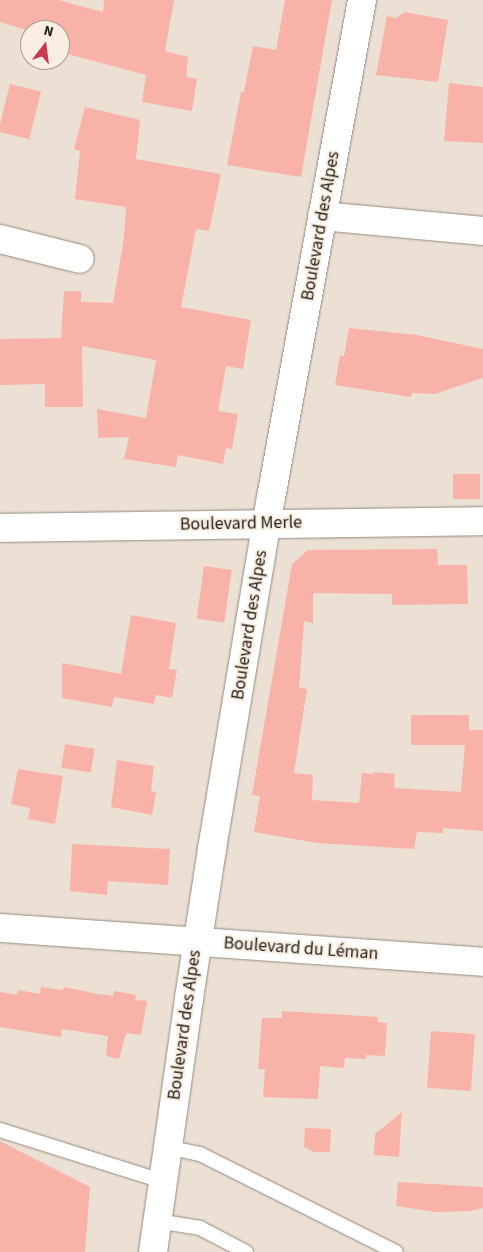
<!DOCTYPE html>
<meta charset="utf-8">
<style>
body{margin:0}
#map{position:relative;width:483px;height:1252px;overflow:hidden;background:#ece0d4;font-family:"Source Sans 3",sans-serif}
div>[style]{position:absolute}
[style*='--x']{left:calc(var(--x)*1px);top:calc(var(--y)*1px);width:calc(var(--w)*1px);rotate:calc(var(--a)*1deg)}
.building>*{inset:0;background:#f9b2a7;transform-origin:0 0}
.roads{filter:drop-shadow(0 0 1px #948a7e) drop-shadow(0 0 1px #948a7e)}
.service>*{height:14px;margin:-7px;padding:0 7px;transform-origin:7px;border-radius:7px;background:#fff}
.minor>*{height:28px;margin:-14px;padding:0 14px;transform-origin:14px;border-radius:14px;background:#fff}
span{translate:-50% -50%;white-space:nowrap;text-align:center;line-height:1.15;-webkit-text-stroke:4px #f9eee1;paint-order:stroke}
.street-label{font-size:18px;color:#26221d}
.north{position:absolute;left:20px;top:20px;width:50px;height:50px;box-sizing:border-box;background:#f9eee1;border:1px solid #a59c93;border-radius:50%;rotate:15deg;font-size:14px;font-weight:700;line-height:20px;text-align:center;color:#26221d}
.north::after{content:'';display:block;margin:auto;width:18px;height:22px;background:#ca394e;clip-path:polygon(50% 0,100% 100%,50% 72%,0 100%)}
</style>
<div id="map">
<div class="building">
<div style="clip-path:polygon(0 0,58px 0,103px 12px,104px 0,174px 0,165px 51px,188px 57px,186px 77px,197px 79px,192px 111px,142px 102px,146px 75px,60px 52px,60px 30px,30px 31px,0 22px)"></div>
<div style="clip-path:polygon(285px 0,332px 0,301px 177px,227px 165px,241px 92px,244px 92px,253px 46px,276px 50px)"></div>
<div style="clip-path:polygon(405px 12px,448px 20px,438px 82px,376px 75px,387px 16px,396px 18px)"></div>
<div style="clip-path:polygon(449px 83px,483px 87px,483px 143px,444px 141px)"></div>
<div style="left:10px;top:84px;width:32px;height:49px;rotate:14deg"></div>
<div style="clip-path:polygon(85px 107px,140px 120px,136px 159px,221px 174px,209px 231px,196px 229px,181px 307px,251px 320px,243px 369px,226px 366px,218px 411px,238px 414px,232px 449px,226px 448px,223px 464px,178px 455px,176px 467px,124px 459px,129px 437px,98px 438px,97px 409px,146px 418px,156px 360px,82px 346px,83px 407px,45px 407px,45px 384px,0 385px,0 339px,61px 338px,64px 291px,81px 291px,81px 302px,113px 303px,124px 238px,126px 207px,75px 199px,80px 151px,74px 149px)"></div>
<div style="clip-path:polygon(349px 328px,417px 335px,483px 349px,483px 378px,435px 394px,412px 393px,411px 397px,335px 385px,340px 355px,344px 356px)"></div>
<div style="left:453px;top:474px;width:27px;height:25px"></div>
<div style="clip-path:polygon(437px 549px,438px 565px,467px 565px,468px 604px,392px 605px,392px 594px,313px 593px,313px 623px,304px 621px,299px 688px,307px 689px,294px 773px,313px 775px,312px 800px,359px 803px,362px 773px,374px 774px,374px 772px,395px 774px,394px 788px,461px 792px,465px 745px,411px 745px,411px 715px,469px 715px,469px 730px,483px 730px,483px 831px,443px 828px,443px 833px,417px 832px,414px 849px,317px 843px,254px 832px,260px 796px,252px 795px,292px 564px,308px 550px)"></div>
<div style="left:204px;top:566px;width:28px;height:53px;rotate:8deg"></div>
<div style="clip-path:polygon(131px 615px,176px 623px,169px 669px,177px 670px,172px 698px,156px 695px,154px 704px,114px 697px,112px 707px,62px 698px,62px 663px,121px 674px)"></div>
<div style="left:65px;top:744px;width:30px;height:24px;rotate:9deg"></div>
<div style="clip-path:polygon(117px 760px,154px 766px,151px 791px,156px 792px,152px 815px,111px 807px)"></div>
<div style="clip-path:polygon(18px 769px,63px 776px,55px 824px,28px 819px,30px 808px,11px 804px)"></div>
<div style="clip-path:polygon(72px 844px,170px 849px,168px 885px,108px 881px,107px 895px,70px 891px)"></div>
<div style="clip-path:polygon(41px 987px,62px 990px,65px 987px,102px 995px,102px 994px,113px 996px,114px 991px,136px 995px,135px 1000px,147px 1001px,141px 1035px,126px 1033px,119px 1059px,106px 1056px,108px 1036px,62px 1029px,61px 1037px,0 1027px,0 992px,17px 995px,18px 990px,40px 994px)"></div>
<div style="clip-path:polygon(282px 1011px,378px 1017px,378px 1022px,387px 1023px,385px 1056px,366px 1055px,366px 1059px,345px 1058px,344px 1068px,320px 1066px,318px 1099px,263px 1097px,265px 1069px,258px 1069px,262px 1018px,282px 1018px)"></div>
<div style="left:431px;top:1031px;width:44px;height:57px;rotate:4deg"></div>
<div style="clip-path:polygon(402px 1112px,399px 1157px,374px 1155px,375px 1134px)"></div>
<div style="clip-path:polygon(305px 1128px,331px 1129px,330px 1152px,314px 1152px,304px 1147px)"></div>
<div style="clip-path:polygon(0 1141px,90px 1187px,85px 1252px,0 1252px)"></div>
<div style="clip-path:polygon(398px 1182px,483px 1187px,483px 1208px,471px 1211px,435px 1212px,396px 1206px)"></div>
</div>
<div class="roads">
<div class="service">
<div style="--x:0;--y:1130;--w:170;--a:17.5"></div>
<div style="--x:167;--y:1147;--w:34;--a:12"></div>
<div style="--x:200;--y:1154;--w:219;--a:26.6"></div>
<div style="--x:157;--y:1221;--w:44;--a:9.2"></div>
<div style="--x:200;--y:1228;--w:52;--a:27.6"></div>
</div>
<div class="minor">
<div style="--x:322;--y:216;--w:162;--a:5.3"></div>
<div style="--x:0;--y:239;--w:82;--a:14"></div>
<div style="--x:0;--y:528;--w:483;--a:-0.8"></div>
<div style="--x:0;--y:928;--w:484;--a:4"></div>
<div style="--x:153;--y:1252;--w:257;--a:-81.9"></div>
<div style="--x:189;--y:998;--w:151;--a:-81.2"></div>
<div style="--x:212;--y:849;--w:356;--a:-80.5"></div>
<div style="--x:271;--y:498;--w:506;--a:-79.64"></div>
</div>
</div>
<div class="street-label">
<span style="left:321px;top:226px;rotate:-80deg">Boulevard des Alpes</span>
<span style="left:241px;top:524px;rotate:-1deg">Boulevard Merle</span>
<span style="left:250px;top:625px;rotate:-81deg">Boulevard des Alpes</span>
<span style="left:301px;top:949px;rotate:4deg">Boulevard du Léman</span>
<span style="left:185px;top:1025px;rotate:-82deg">Boulevard des Alpes</span>
</div>
<div class="north">N</div>
</div>
